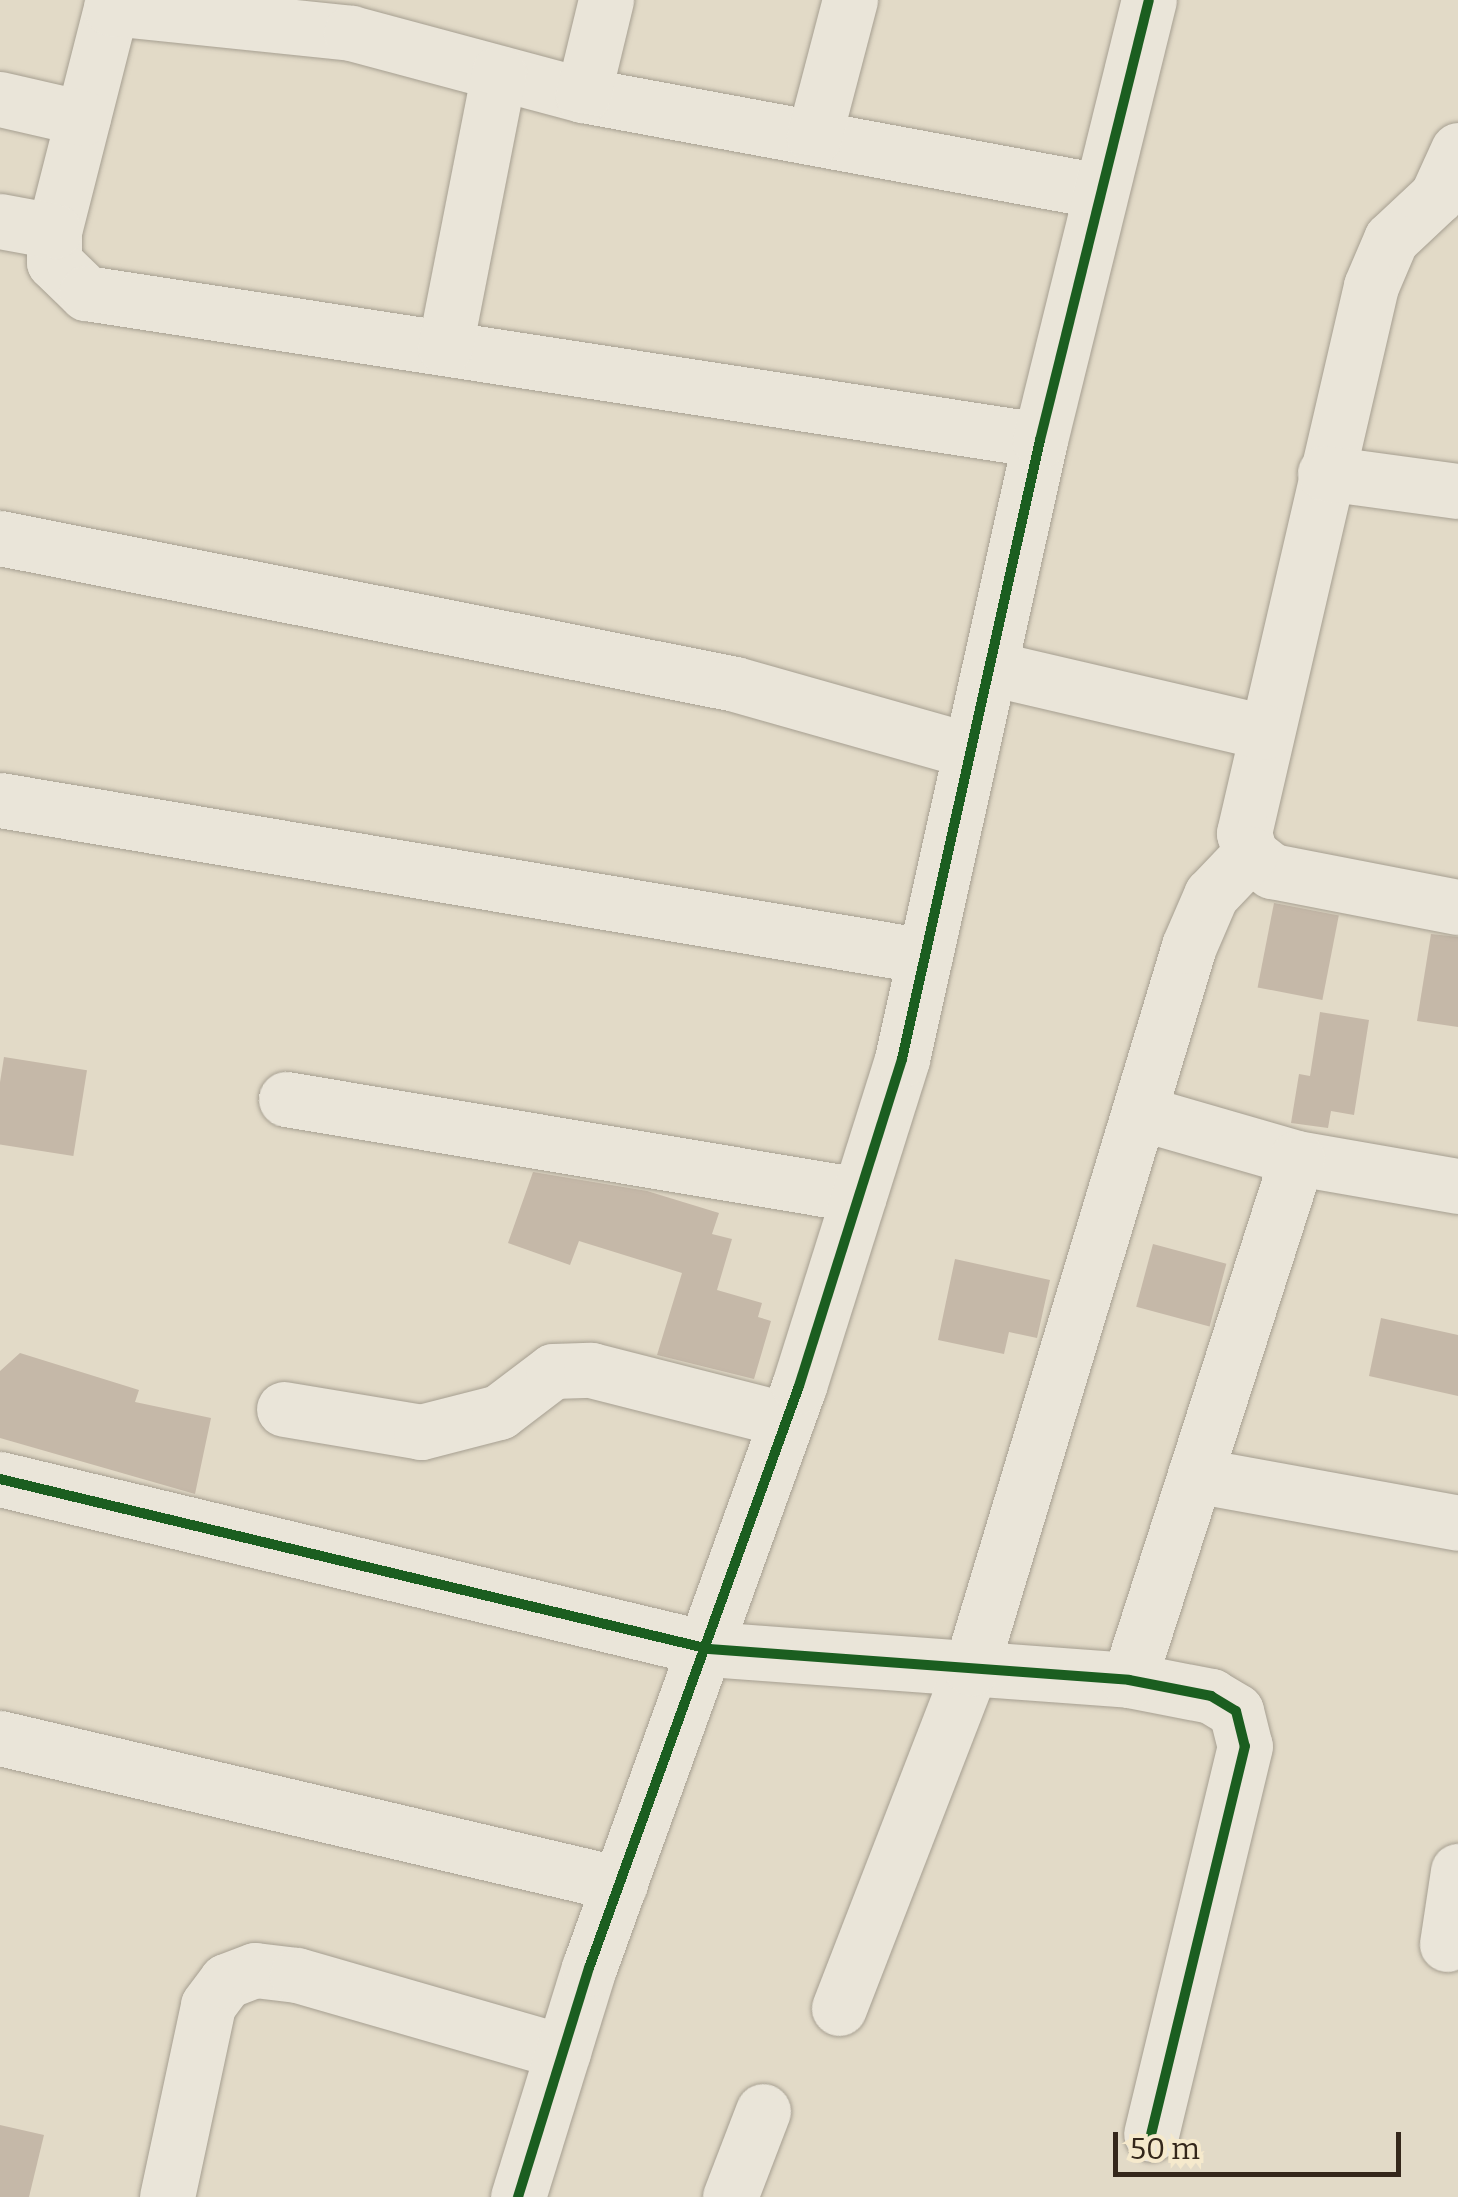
<!DOCTYPE html>
<style>
body{margin:0}
#map{position:relative;width:1458px;height:2197px;overflow:hidden;background:#e2dac7;font-family:Bitter,serif}
div>[style]{position:absolute}
[style*='--x']{left:calc(var(--x)*1px);top:calc(var(--y)*1px);width:calc(var(--w)*1px);rotate:calc(var(--a)*1deg)}
.building>*{inset:0;background:#c5b8a8;transform-origin:0 0}
.roads{filter:drop-shadow(0 0 2px #a69f91) drop-shadow(0 0 2px #a69f91)}
.minor>*{height:55px;margin:-27.5px;padding:0 27.5px;transform-origin:27.5px;border-radius:27.5px;background:#eae5d9}
.cycleway>*{height:10px;margin:-5px;padding:0 5px;transform-origin:5px;border-radius:5px;background:#1b5e20}
span{translate:-50% -50%;white-space:nowrap;text-align:center;line-height:1.15;-webkit-text-stroke:8px #f5e9cc;paint-order:stroke}
.scale{position:absolute;left:1113px;top:2132px;width:288px;height:45px;box-sizing:border-box;border:5px solid #34271b;border-top:0;padding-left:12px;font-size:30px;line-height:35px;white-space:nowrap;color:#34271b;-webkit-text-stroke:8px #f5e9cc;paint-order:stroke}
</style>
<div id="map">
<div class="building">
<div style="left:1274px;top:903px;width:66px;height:86px;rotate:11deg"></div>
<div style="clip-path:polygon(1431px 934px,1458px 937px,1458px 1027px,1417px 1021px)"></div>
<div style="clip-path:polygon(1320px 1012px,1369px 1020px,1354px 1115px,1331px 1111px,1328px 1128px,1291px 1123px,1299px 1074px,1310px 1076px)"></div>
<div style="left:4px;top:1057px;width:84px;height:87px;rotate:9deg"></div>
<div style="clip-path:polygon(533px 1172px,647px 1191px,719px 1213px,712px 1234px,732px 1239px,717px 1290px,762px 1303px,758px 1317px,771px 1321px,754px 1379px,657px 1355px,682px 1273px,579px 1241px,570px 1265px,508px 1243px)"></div>
<div style="left:1153px;top:1244px;width:76px;height:65px;rotate:15deg"></div>
<div style="clip-path:polygon(955px 1259px,1050px 1280px,1037px 1338px,1009px 1332px,1004px 1354px,938px 1340px)"></div>
<div style="clip-path:polygon(1381px 1318px,1458px 1335px,1458px 1396px,1369px 1376px)"></div>
<div style="clip-path:polygon(20px 1353px,139px 1390px,135px 1402px,211px 1418px,195px 1494px,0 1438px,0 1371px)"></div>
<div style="clip-path:polygon(0 2125px,44px 2135px,29px 2197px,0 2197px)"></div>
</div>
<div class="roads">
<div class="minor">
<div style="--x:113;--y:0;--w:238;--a:104.3"></div>
<div style="--x:54;--y:231;--w:31;--a:90"></div>
<div style="--x:54;--y:262;--w:45;--a:44.1"></div>
<div style="--x:86;--y:293;--w:965;--a:8.76"></div>
<div style="--x:111;--y:8;--w:241;--a:5.9"></div>
<div style="--x:351;--y:33;--w:240;--a:15"></div>
<div style="--x:583;--y:95;--w:526;--a:10.52"></div>
<div style="--x:583;--y:95;--w:98;--a:-76.4"></div>
<div style="--x:0;--y:99;--w:85;--a:12.9"></div>
<div style="--x:814;--y:137;--w:142;--a:-75.3"></div>
<div style="--x:1458;--y:150;--w:51;--a:114.5"></div>
<div style="--x:1437;--y:196;--w:63;--a:136.9"></div>
<div style="--x:1391;--y:239;--w:51;--a:113.1"></div>
<div style="--x:1371;--y:286;--w:562;--a:103.07"></div>
<div style="--x:1244;--y:833;--w:22;--a:74"></div>
<div style="--x:1250;--y:854;--w:28;--a:38"></div>
<div style="--x:1272;--y:871;--w:189;--a:11"></div>
<div style="--x:0;--y:221;--w:55;--a:10.5"></div>
<div style="--x:445;--y:347;--w:279;--a:-78.9"></div>
<div style="--x:1325;--y:473;--w:134;--a:7.7"></div>
<div style="--x:0;--y:538;--w:749;--a:11.23"></div>
<div style="--x:735;--y:684;--w:245;--a:15.8"></div>
<div style="--x:990;--y:668;--w:282;--a:13.1"></div>
<div style="--x:0;--y:800;--w:938;--a:9.57"></div>
<div style="--x:286;--y:1099;--w:581;--a:9.51"></div>
<div style="--x:1141;--y:1113;--w:162;--a:16.1"></div>
<div style="--x:1297;--y:1158;--w:163;--a:9.9"></div>
<div style="--x:284;--y:1409;--w:139;--a:9.5"></div>
<div style="--x:421;--y:1432;--w:81;--a:-14.4"></div>
<div style="--x:499;--y:1412;--w:68;--a:-37.2"></div>
<div style="--x:553;--y:1371;--w:38;--a:-2"></div>
<div style="--x:591;--y:1370;--w:202;--a:14.3"></div>
<div style="--x:1195;--y:1475;--w:267;--a:10.3"></div>
<div style="--x:0;--y:1479;--w:729;--a:13.48"></div>
<div style="--x:709;--y:1649;--w:421;--a:4.2"></div>
<div style="--x:1129;--y:1680;--w:84;--a:11"></div>
<div style="--x:1211;--y:1696;--w:29;--a:31"></div>
<div style="--x:1236;--y:1711;--w:36;--a:76"></div>
<div style="--x:1245;--y:1746;--w:399;--a:103.6"></div>
<div style="--x:1129;--y:1680;--w:548;--a:-72.16"></div>
<div style="--x:0;--y:1738;--w:637;--a:13.25"></div>
<div style="--x:1447;--y:1944;--w:74;--a:-81.4"></div>
<div style="--x:839;--y:2008;--w:365;--a:-68.8"></div>
<div style="--x:971;--y:1668;--w:754;--a:-73.2"></div>
<div style="--x:1189;--y:946;--w:56;--a:-66.7"></div>
<div style="--x:1211;--y:895;--w:57;--a:-46.4"></div>
<div style="--x:167;--y:2197;--w:196;--a:-77.9"></div>
<div style="--x:208;--y:2005;--w:30;--a:-53"></div>
<div style="--x:226;--y:1981;--w:31;--a:-21"></div>
<div style="--x:255;--y:1970;--w:42;--a:6.8"></div>
<div style="--x:297;--y:1975;--w:277;--a:16.1"></div>
<div style="--x:518;--y:2197;--w:240;--a:-72.8"></div>
<div style="--x:589;--y:1968;--w:619;--a:-70.16"></div>
<div style="--x:799;--y:1386;--w:343;--a:-72.5"></div>
<div style="--x:902;--y:1059;--w:634;--a:-77.43"></div>
<div style="--x:1040;--y:440;--w:453;--a:-76.1"></div>
<div style="--x:730;--y:2197;--w:92;--a:-69"></div>
</div>
</div>
<div class="cycleway">
<div style="--x:0;--y:1479;--w:729;--a:13.48"></div>
<div style="--x:709;--y:1649;--w:421;--a:4.2"></div>
<div style="--x:1129;--y:1680;--w:84;--a:11"></div>
<div style="--x:1211;--y:1696;--w:29;--a:31"></div>
<div style="--x:1236;--y:1711;--w:36;--a:76"></div>
<div style="--x:1245;--y:1746;--w:399;--a:103.6"></div>
<div style="--x:518;--y:2197;--w:240;--a:-72.8"></div>
<div style="--x:589;--y:1968;--w:619;--a:-70.16"></div>
<div style="--x:799;--y:1386;--w:343;--a:-72.5"></div>
<div style="--x:902;--y:1059;--w:634;--a:-77.43"></div>
<div style="--x:1040;--y:440;--w:453;--a:-76.1"></div>
</div>
<div class="scale">50 m</div>
</div>
